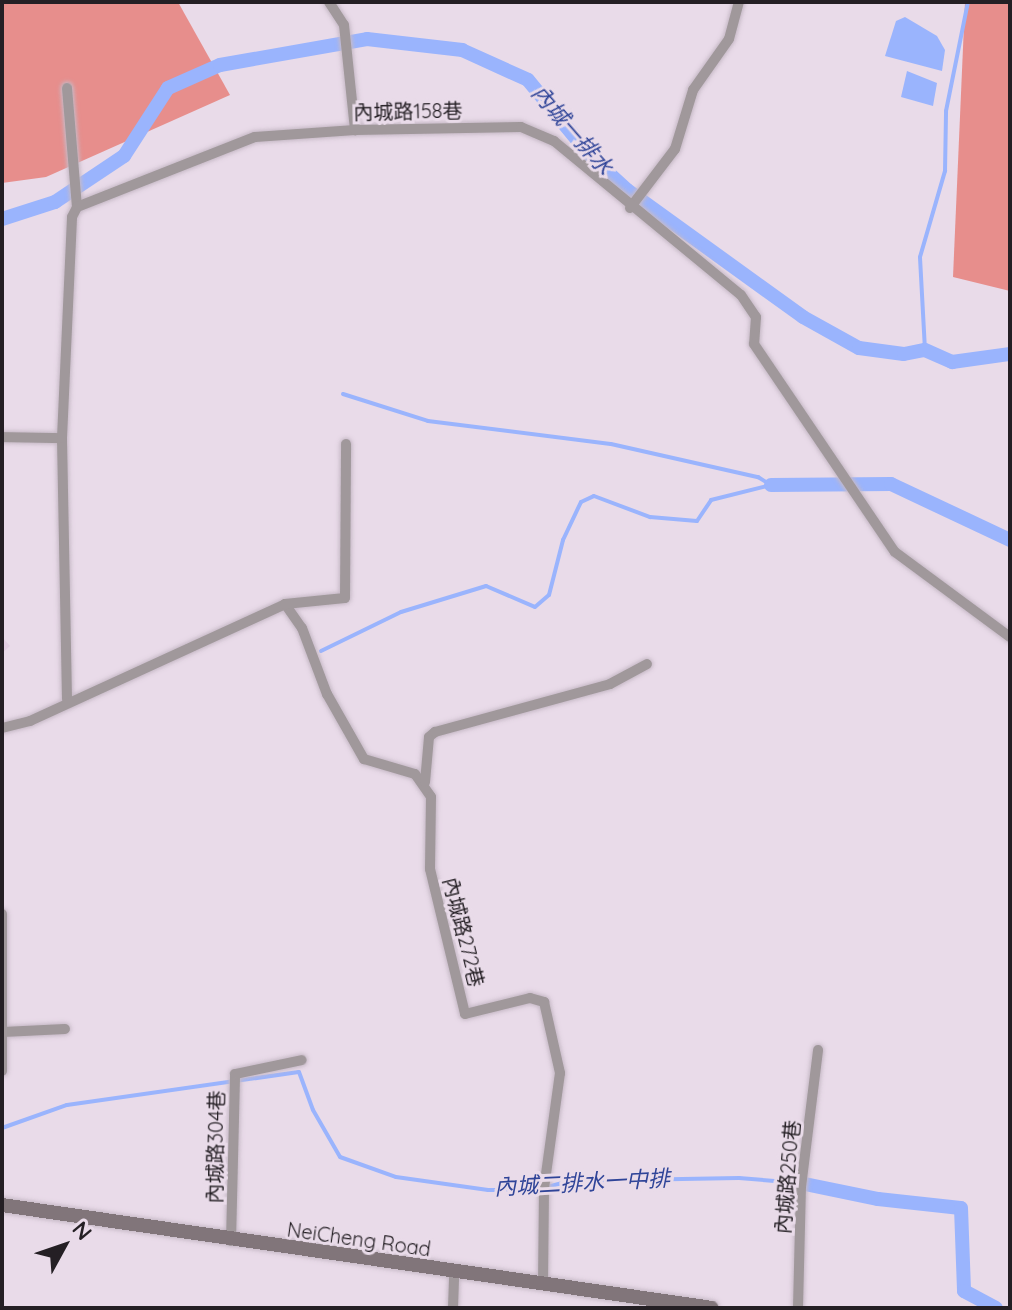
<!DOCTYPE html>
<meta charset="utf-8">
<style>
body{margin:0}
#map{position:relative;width:1012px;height:1310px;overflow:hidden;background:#e9dbe9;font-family:Quicksand,"Noto Sans TC",sans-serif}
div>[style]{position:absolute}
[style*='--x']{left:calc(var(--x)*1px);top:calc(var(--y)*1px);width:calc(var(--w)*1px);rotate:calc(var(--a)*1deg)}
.built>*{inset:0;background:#e2cee2;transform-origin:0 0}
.forest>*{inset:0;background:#e78e8c}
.water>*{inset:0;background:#9ab4fd}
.stream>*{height:4px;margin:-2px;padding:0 2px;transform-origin:2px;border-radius:2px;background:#9ab4fd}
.canal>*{height:14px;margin:-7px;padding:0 7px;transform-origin:7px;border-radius:7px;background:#9ab4fd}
.roads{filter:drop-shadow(0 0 2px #c6b9c6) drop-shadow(0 0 2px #c6b9c6)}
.street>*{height:10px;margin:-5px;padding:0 5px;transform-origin:5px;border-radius:5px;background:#a0989b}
.secondary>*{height:14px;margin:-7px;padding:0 7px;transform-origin:7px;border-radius:7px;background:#81757a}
span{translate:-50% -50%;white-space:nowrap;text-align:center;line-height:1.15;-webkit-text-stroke:6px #e9dbe9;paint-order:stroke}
.street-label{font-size:20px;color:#241f24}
.water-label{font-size:22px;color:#2f4498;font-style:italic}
.frame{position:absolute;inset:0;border:4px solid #241f24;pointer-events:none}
.north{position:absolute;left:24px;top:1206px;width:80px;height:80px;-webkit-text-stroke:6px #e9dbe9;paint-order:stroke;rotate:50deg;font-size:22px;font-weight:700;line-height:32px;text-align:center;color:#241f24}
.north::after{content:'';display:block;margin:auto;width:28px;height:36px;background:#241f24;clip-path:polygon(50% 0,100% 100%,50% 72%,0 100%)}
</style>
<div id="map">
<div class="built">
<div style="left:2px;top:637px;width:12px;height:86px;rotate:48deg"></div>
</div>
<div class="forest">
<div style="clip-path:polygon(2px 2px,178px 2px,230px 95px,46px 177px,2px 183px)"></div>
<div style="clip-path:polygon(965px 2px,1010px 2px,1010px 291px,953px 277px)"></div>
</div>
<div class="water">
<div style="clip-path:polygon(905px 17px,937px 36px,945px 50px,942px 71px,885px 56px,896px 21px)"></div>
<div style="clip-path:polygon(907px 71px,937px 83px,933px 106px,901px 97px)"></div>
</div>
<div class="stream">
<div style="--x:925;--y:350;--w:93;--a:-93.1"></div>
<div style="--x:920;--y:257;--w:90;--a:-73.8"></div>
<div style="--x:945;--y:171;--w:60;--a:-89"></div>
<div style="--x:946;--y:111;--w:111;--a:-78.6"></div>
<div style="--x:343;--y:394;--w:89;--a:17.6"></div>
<div style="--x:428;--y:421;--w:184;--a:7.2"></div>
<div style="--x:611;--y:444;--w:151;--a:12.7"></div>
<div style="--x:758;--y:477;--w:13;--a:32"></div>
<div style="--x:321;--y:651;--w:89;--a:-26"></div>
<div style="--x:401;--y:612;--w:89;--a:-17"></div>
<div style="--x:486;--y:586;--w:53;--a:23.2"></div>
<div style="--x:535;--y:607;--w:18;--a:-41"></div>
<div style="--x:549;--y:595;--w:57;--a:-75.7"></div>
<div style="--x:563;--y:540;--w:42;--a:-64.7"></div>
<div style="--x:581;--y:502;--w:14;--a:-25"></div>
<div style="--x:594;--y:496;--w:60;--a:20.6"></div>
<div style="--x:650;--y:517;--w:47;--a:4.9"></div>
<div style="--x:697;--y:521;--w:25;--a:-56"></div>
<div style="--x:711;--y:500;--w:62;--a:-14"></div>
<div style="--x:2;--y:1128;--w:69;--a:-19.5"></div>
<div style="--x:67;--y:1105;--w:234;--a:-8.1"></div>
<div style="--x:299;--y:1072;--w:40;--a:69.8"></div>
<div style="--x:313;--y:1110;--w:54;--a:60.1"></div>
<div style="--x:340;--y:1157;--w:59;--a:19.7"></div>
<div style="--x:396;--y:1177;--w:93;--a:8"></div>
<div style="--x:488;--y:1190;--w:48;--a:0"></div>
<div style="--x:536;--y:1190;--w:34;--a:-15"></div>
<div style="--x:569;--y:1181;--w:170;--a:-1"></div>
<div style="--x:739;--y:1178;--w:61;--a:4.7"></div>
</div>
<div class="canal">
<div style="--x:2;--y:219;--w:56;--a:-17.8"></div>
<div style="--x:55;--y:202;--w:83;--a:-33.7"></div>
<div style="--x:124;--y:156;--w:81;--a:-57.1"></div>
<div style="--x:168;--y:88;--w:57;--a:-23.9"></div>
<div style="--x:220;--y:65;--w:149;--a:-10"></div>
<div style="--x:367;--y:39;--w:96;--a:6.6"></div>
<div style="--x:462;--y:50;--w:72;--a:24.4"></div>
<div style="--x:528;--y:80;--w:101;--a:50.6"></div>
<div style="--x:592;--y:158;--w:47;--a:42.4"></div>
<div style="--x:627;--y:190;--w:217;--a:35.8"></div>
<div style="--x:803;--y:317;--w:64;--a:29"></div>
<div style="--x:859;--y:348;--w:45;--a:7.6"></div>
<div style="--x:904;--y:354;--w:21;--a:-11"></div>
<div style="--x:925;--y:350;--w:30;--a:24"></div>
<div style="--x:952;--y:362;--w:59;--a:-7.9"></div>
<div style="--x:771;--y:485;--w:120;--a:-0.5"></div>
<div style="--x:891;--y:484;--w:132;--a:25.2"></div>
<div style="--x:800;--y:1183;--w:80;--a:11.6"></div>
<div style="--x:878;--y:1199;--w:83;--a:6.2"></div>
<div style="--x:961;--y:1208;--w:83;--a:87.9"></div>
<div style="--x:964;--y:1291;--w:36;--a:28"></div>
</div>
<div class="roads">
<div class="street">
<div style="--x:329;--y:2;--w:27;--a:57"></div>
<div style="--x:344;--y:25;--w:106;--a:84"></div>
<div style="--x:67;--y:88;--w:119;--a:85.2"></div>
<div style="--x:630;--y:208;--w:74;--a:-52.7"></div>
<div style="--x:675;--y:149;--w:62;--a:-73"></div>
<div style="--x:693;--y:90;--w:62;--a:-54.8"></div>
<div style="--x:729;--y:39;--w:38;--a:-75"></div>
<div style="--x:2;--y:437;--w:60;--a:1"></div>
<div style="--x:285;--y:604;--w:29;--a:55"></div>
<div style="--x:302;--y:628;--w:71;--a:69.3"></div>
<div style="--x:327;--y:694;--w:75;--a:60.4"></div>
<div style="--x:364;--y:759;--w:53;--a:16.4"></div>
<div style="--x:415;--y:774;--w:28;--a:55"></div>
<div style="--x:431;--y:797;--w:72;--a:90.8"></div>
<div style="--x:430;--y:869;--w:149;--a:76.4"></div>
<div style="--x:465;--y:1014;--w:67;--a:-13.8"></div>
<div style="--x:530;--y:998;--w:15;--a:16"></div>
<div style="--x:544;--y:1002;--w:73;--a:77.3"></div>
<div style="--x:560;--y:1073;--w:117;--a:97.9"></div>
<div style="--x:544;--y:1189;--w:95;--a:90.6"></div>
<div style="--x:67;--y:699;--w:261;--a:-91.1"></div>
<div style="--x:62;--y:438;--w:221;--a:-87.4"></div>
<div style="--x:72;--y:217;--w:11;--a:-63"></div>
<div style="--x:77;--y:207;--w:191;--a:-21.5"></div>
<div style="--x:255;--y:137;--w:100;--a:-4"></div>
<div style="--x:355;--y:130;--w:166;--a:-1"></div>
<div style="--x:521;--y:127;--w:36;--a:23"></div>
<div style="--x:554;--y:141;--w:242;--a:39.5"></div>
<div style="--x:741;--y:295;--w:27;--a:56"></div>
<div style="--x:756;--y:317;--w:27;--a:94"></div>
<div style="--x:754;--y:344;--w:251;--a:55.9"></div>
<div style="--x:895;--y:552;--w:143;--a:36.5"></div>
<div style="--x:2;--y:728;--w:29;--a:-14"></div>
<div style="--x:30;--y:721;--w:281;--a:-24.6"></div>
<div style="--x:285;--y:604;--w:60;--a:-5.7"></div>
<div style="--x:345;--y:598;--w:154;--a:-89.6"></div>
<div style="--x:425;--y:782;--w:45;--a:-84.9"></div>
<div style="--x:429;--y:737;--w:8;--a:-40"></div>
<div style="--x:435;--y:732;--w:181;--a:-15.3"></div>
<div style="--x:610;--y:684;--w:42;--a:-28.4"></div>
<div style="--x:2;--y:914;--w:157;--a:90"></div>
<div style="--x:3;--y:1032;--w:62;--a:-2.8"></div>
<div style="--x:231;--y:1241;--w:167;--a:-88.6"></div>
<div style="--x:235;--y:1074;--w:68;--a:-11.8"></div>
<div style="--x:453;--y:1308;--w:36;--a:-88"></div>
<div style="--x:798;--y:1308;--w:121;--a:-88.6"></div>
<div style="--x:801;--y:1187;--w:138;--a:-82.9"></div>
</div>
<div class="secondary">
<div style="--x:2;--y:1205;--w:717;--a:8.25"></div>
</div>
</div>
<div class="street-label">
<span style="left:408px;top:111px;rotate:-1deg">內城路158巷</span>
<span style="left:464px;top:932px;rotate:76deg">內城路272巷</span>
<span style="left:215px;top:1147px;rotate:-89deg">內城路304巷</span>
<span style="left:787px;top:1177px;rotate:-85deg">內城路250巷</span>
<span style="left:359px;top:1239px;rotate:8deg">NeiCheng Road</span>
</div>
<div class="water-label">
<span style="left:572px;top:130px;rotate:49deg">內城一排水</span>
<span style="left:582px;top:1183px;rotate:-3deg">內城二排水一中排</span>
</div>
<div class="frame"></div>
<div class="north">N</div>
</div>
